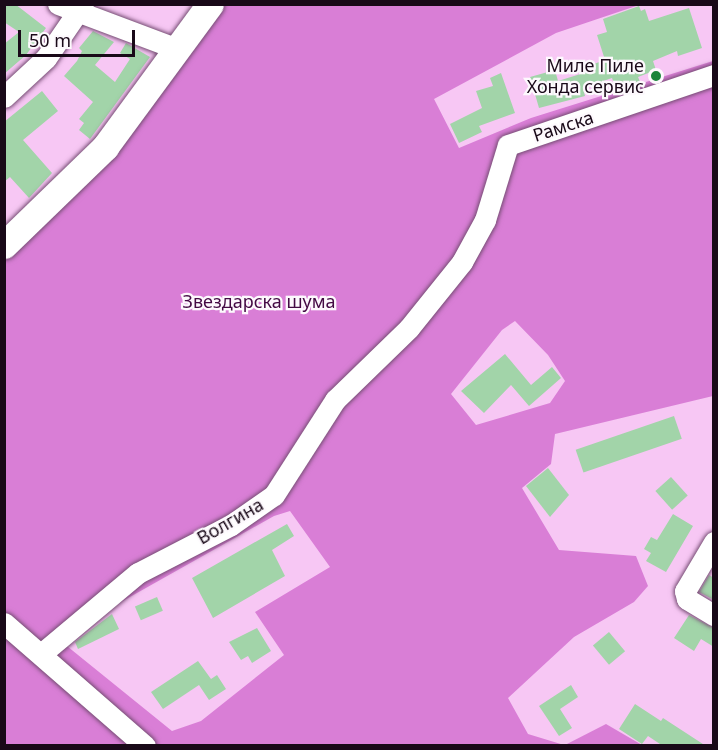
<!DOCTYPE html>
<meta charset="utf-8">
<style>
body{margin:0}
#map{position:relative;width:718px;height:750px;overflow:hidden;background:#f7c7f4;font-family:"Noto Sans",sans-serif}
div>[style]{position:absolute}
[style*='--x']{left:calc(var(--x)*1px);top:calc(var(--y)*1px);width:calc(var(--w)*1px);rotate:calc(var(--a)*1deg)}
.forest>*{inset:0;background:#d97ed6}
.building>*{inset:0;background:#a2d4a9;transform-origin:0 0}
.roads{filter:drop-shadow(0 0 2px #764d74) drop-shadow(0 0 2px #764d74)}
.minor>*{height:21px;margin:-10.5px;padding:0 10.5px;transform-origin:10.5px;border-radius:10.5px;background:#fff}
.major>*{height:27px;margin:-13.5px;padding:0 13.5px;transform-origin:13.5px;border-radius:13.5px;background:#fff}
.dots>*{width:16px;height:16px;translate:-50% -50%;box-sizing:border-box;border:3px solid #fdf9fd;border-radius:50%}
span{translate:-50% -50%;white-space:nowrap;text-align:center;line-height:1.15;-webkit-text-stroke:4.5px #fdf9fd;paint-order:stroke}
.poi-label{font-size:18px;color:#190918}
.right{translate:-100% -50%;text-align:right}
.street-label{font-size:18px;color:#190918}
.park-label{font-size:18px;color:#440a44}
.frame{position:absolute;inset:0;border:6px solid #190918;pointer-events:none}
.scale{position:absolute;left:18px;top:30px;width:117px;height:27px;box-sizing:border-box;border:3px solid #190918;border-top:0;padding-left:8px;font-size:18px;line-height:21px;white-space:nowrap;color:#190918;-webkit-text-stroke:4px #fdf9fd;paint-order:stroke}
</style>
<div id="map">
<div class="forest">
<div style="clip-path:polygon(evenodd,225px 5px,639px 5px,556px 33px,434px 99px,459px 148px,531px 118px,713px 61px,713px 396px,555px 434px,551px 464px,522px 488px,559px 550px,636px 556px,648px 586px,634px 602px,574px 637px,508px 698px,528px 734px,564px 745px,5px 746px,5px 252px,225px 5px,515px 321px,548px 355px,565px 381px,550px 403px,476px 425px,451px 394px,502px 330px,515px 321px,225px 5px,290px 511px,330px 567px,255px 612px,284px 655px,201px 721px,172px 731px,57px 638px,274px 516px,290px 511px)"></div>
<div style="clip-path:polygon(606px 724px,642px 745px,565px 745px)"></div>
</div>
<div class="building">
<div style="clip-path:polygon(4px 4px,15px 4px,46px 28px,26px 55px,4px 74px,4px 44px,19px 32px,4px 22px)"></div>
<div style="clip-path:polygon(639px 6px,641px 11px,645px 9px,649px 21px,689px 8px,702px 48px,678px 56px,677px 51px,653px 61px,656px 70px,638px 77px,641px 84px,617px 93px,612px 78px,583px 88px,585px 96px,539px 108px,530px 77px,555px 70px,558px 81px,590px 71px,588px 66px,605px 60px,597px 35px,607px 32px,603px 19px)"></div>
<div style="clip-path:polygon(93px 31px,114px 42px,95px 65px,115px 82px,130px 59px,120px 53px,126px 43px,150px 57px,90px 139px,79px 130px,84px 123px,79px 119px,93px 102px,64px 76px,77px 61px,82px 51px,79px 48px)"></div>
<div style="clip-path:polygon(501px 73px,515px 113px,479px 126px,482px 132px,459px 143px,450px 124px,482px 108px,476px 91px,493px 86px,490px 78px)"></div>
<div style="clip-path:polygon(42px 91px,58px 111px,23px 140px,52px 173px,29px 198px,10px 177px,4px 182px,4px 122px)"></div>
<div style="clip-path:polygon(505px 354px,531px 385px,552px 367px,561px 378px,529px 406px,511px 385px,484px 413px,461px 391px)"></div>
<div style="left:674px;top:416px;width:24px;height:104px;rotate:71deg"></div>
<div style="clip-path:polygon(548px 468px,569px 495px,550px 517px,526px 486px)"></div>
<div style="left:671px;top:477px;width:25px;height:21px;rotate:48deg"></div>
<div style="clip-path:polygon(673px 514px,693px 526px,666px 572px,646px 561px,651px 553px,644px 549px,651px 537px,657px 540px)"></div>
<div style="clip-path:polygon(287px 524px,294px 536px,272px 550px,285px 576px,213px 618px,192px 578px)"></div>
<div style="clip-path:polygon(709px 575px,714px 578px,714px 600px,699px 592px)"></div>
<div style="left:157px;top:597px;width:15px;height:24px;rotate:67deg"></div>
<div style="clip-path:polygon(112px 614px,119px 629px,78px 649px,75px 642px)"></div>
<div style="clip-path:polygon(689px 615px,714px 628px,714px 647px,701px 639px,694px 651px,674px 638px)"></div>
<div style="clip-path:polygon(257px 628px,271px 651px,252px 663px,248px 656px,241px 660px,229px 642px)"></div>
<div style="left:609px;top:632px;width:25px;height:21px;rotate:50deg"></div>
<div style="clip-path:polygon(198px 661px,211px 679px,217px 675px,226px 689px,209px 700px,199px 685px,163px 709px,151px 692px)"></div>
<div style="clip-path:polygon(571px 685px,578px 697px,560px 709px,572px 728px,559px 736px,539px 706px)"></div>
<div style="clip-path:polygon(635px 704px,661px 721px,663px 718px,706px 746px,663px 746px,648px 736px,642px 744px,619px 729px)"></div>
</div>
<div class="roads">
<div class="minor">
<div style="--x:58;--y:4;--w:125;--a:20.6"></div>
<div style="--x:4;--y:97;--w:57;--a:-42.9"></div>
<div style="--x:46;--y:58;--w:65;--a:-55.6"></div>
<div style="--x:714;--y:542;--w:57;--a:120.6"></div>
<div style="--x:685;--y:591;--w:8;--a:76"></div>
<div style="--x:687;--y:599;--w:31;--a:31"></div>
<div style="--x:4;--y:623;--w:187;--a:41.1"></div>
<div style="--x:41;--y:654;--w:126;--a:-39.9"></div>
<div style="--x:138;--y:573;--w:105;--a:-27.3"></div>
<div style="--x:231;--y:525;--w:52;--a:-34.9"></div>
<div style="--x:274;--y:495;--w:113;--a:-57.3"></div>
<div style="--x:335;--y:400;--w:103;--a:-44.2"></div>
<div style="--x:409;--y:328;--w:85;--a:-51.2"></div>
<div style="--x:462;--y:262;--w:48;--a:-61.3"></div>
<div style="--x:485;--y:220;--w:78;--a:-73"></div>
<div style="--x:508;--y:145;--w:218;--a:-18.8"></div>
</div>
<div class="major">
<div style="--x:4;--y:245;--w:141;--a:-44.1"></div>
<div style="--x:105;--y:147;--w:177;--a:-53.7"></div>
</div>
</div>
<div class="dots">
<div style="left:656px;top:76px;background:#1a843a"></div>
</div>
<div class="poi-label">
<span class="right" style="left:644px;top:76px">Миле Пиле<br>Хонда сервис</span>
</div>
<div class="street-label">
<span style="left:563px;top:126px;rotate:-18deg">Рамска</span>
<span style="left:230px;top:521px;rotate:-30deg">Волгина</span>
</div>
<div class="park-label">
<span style="left:259px;top:301px">Звездарска шума</span>
</div>
<div class="frame"></div>
<div class="scale">50 m</div>
</div>
